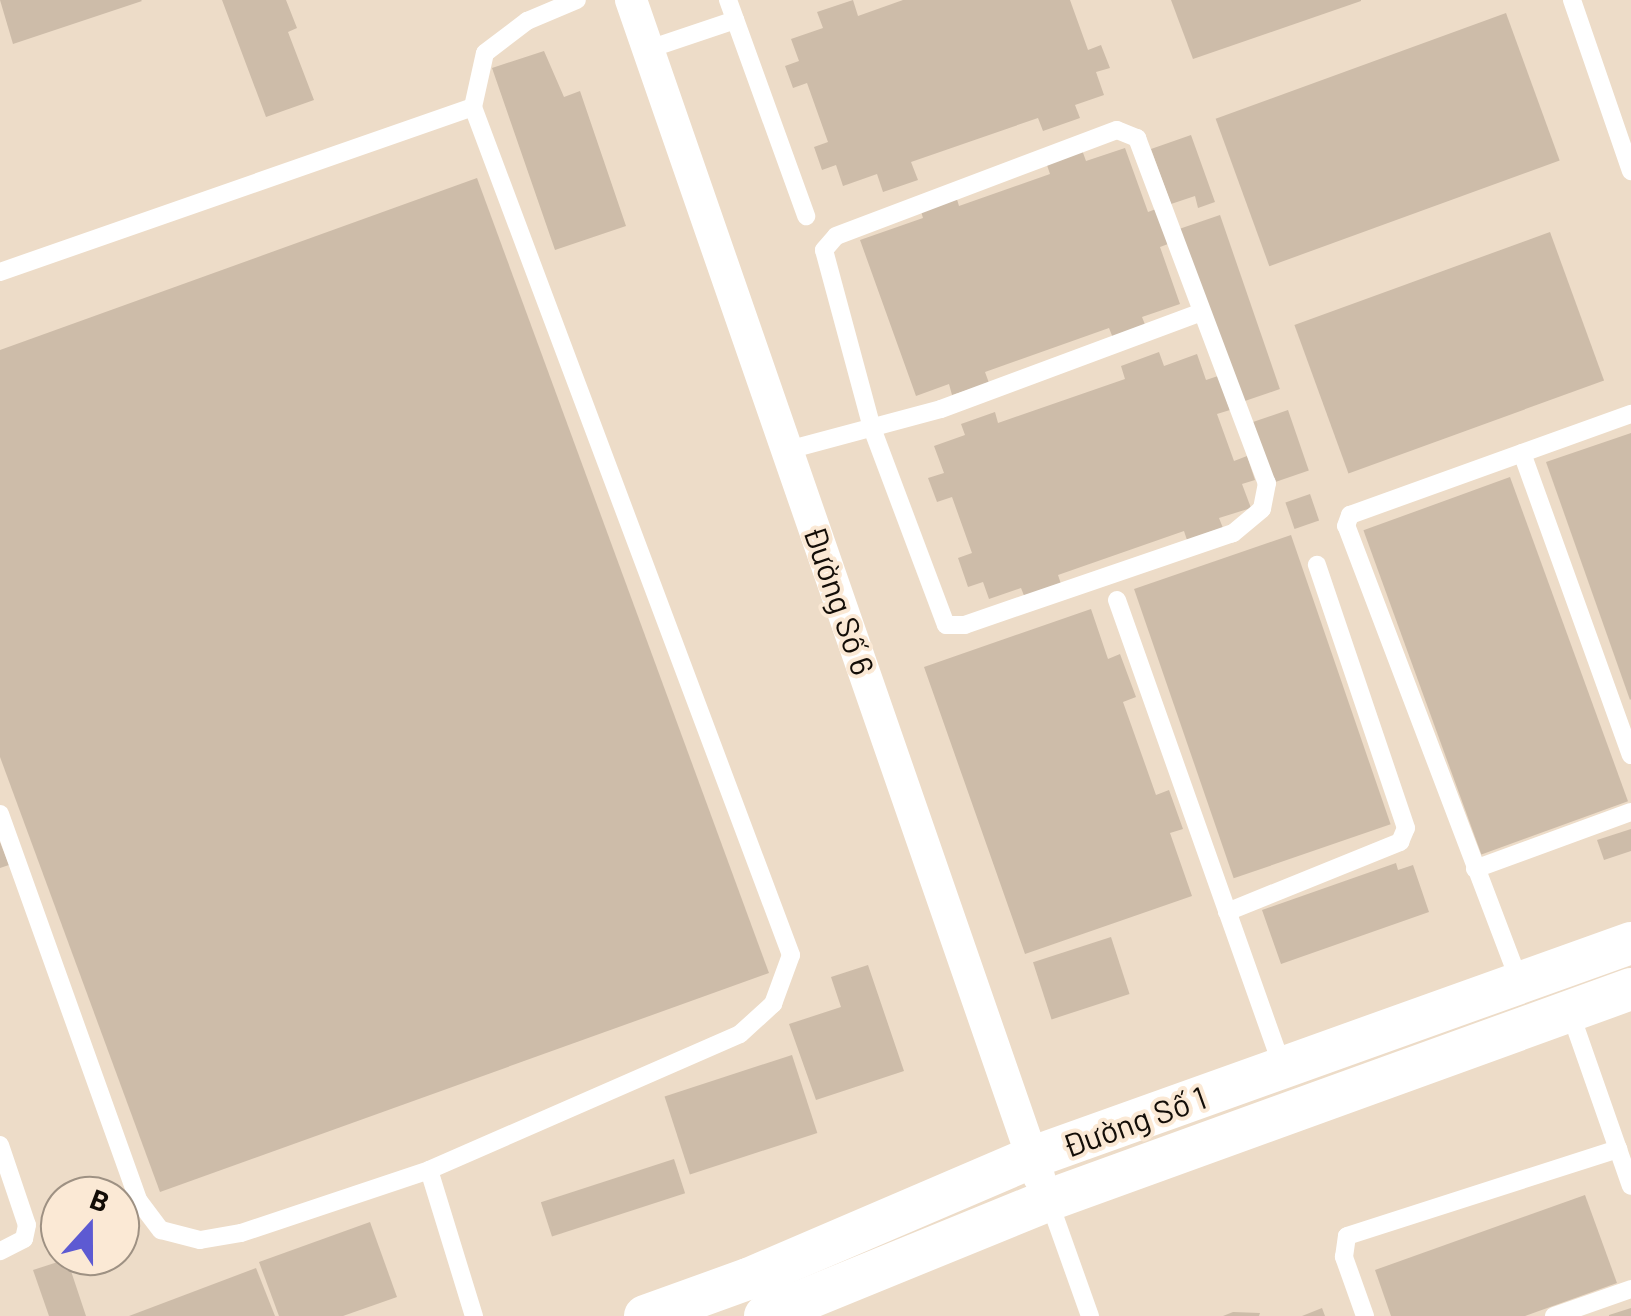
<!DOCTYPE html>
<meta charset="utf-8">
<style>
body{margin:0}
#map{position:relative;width:1631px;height:1316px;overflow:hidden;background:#eddcc8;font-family:Barlow,sans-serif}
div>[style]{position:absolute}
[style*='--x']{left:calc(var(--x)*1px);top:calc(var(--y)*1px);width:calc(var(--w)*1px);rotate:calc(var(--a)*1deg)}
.building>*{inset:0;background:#cdbca9;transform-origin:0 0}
.service>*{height:18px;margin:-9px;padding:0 9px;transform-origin:9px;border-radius:9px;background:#fff}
.minor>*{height:32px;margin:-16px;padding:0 16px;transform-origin:16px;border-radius:16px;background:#fff}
.tertiary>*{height:42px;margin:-21px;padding:0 21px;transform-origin:21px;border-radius:21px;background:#fff}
span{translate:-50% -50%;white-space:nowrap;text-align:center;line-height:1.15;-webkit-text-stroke:8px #fbe9d5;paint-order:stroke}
.street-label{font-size:32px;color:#130d07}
.north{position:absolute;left:40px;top:1176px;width:100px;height:100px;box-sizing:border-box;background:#fbe9d5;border:2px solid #9e9183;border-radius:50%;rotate:21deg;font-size:28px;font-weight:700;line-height:40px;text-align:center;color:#130d07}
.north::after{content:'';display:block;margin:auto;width:35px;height:45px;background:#5d5ad2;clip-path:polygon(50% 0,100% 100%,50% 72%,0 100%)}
</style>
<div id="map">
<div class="building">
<div style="clip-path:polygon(0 0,141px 0,142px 1px,13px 44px)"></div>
<div style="clip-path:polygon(222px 0,286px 0,297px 28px,288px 32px,314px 100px,266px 117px)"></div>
<div style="clip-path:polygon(853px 0,858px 16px,903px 0,1070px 0,1088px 50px,1101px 45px,1110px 68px,1096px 72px,1104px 95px,1075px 105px,1080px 118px,1043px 131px,1038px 118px,911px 162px,918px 180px,883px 192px,877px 174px,843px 186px,836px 165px,822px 170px,814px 147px,828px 142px,807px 83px,793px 88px,785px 66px,799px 61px,791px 39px,823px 28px,817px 12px)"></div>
<div style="clip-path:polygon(1171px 0,1361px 0,1361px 1px,1193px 59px)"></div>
<div style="left:1506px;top:13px;width:157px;height:309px;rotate:70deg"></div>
<div style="clip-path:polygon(544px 51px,564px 97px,580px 91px,626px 226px,555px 250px,492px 68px)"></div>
<div style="clip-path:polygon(1191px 135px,1215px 202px,1198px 208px,1195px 196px,1171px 204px,1151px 149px)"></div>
<div style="clip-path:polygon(1125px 148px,1148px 212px,1156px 209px,1168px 244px,1160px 247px,1180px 304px,1142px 317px,1146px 327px,1113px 338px,1109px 328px,985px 372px,989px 383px,952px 395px,949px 384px,916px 396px,860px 240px,923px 218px,920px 208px,956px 196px,959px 206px,1050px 174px,1046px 162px,1082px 150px,1086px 161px)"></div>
<div style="clip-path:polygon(477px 178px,769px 973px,160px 1192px,0 757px,0 350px)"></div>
<div style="left:1220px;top:215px;width:184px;height:44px;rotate:71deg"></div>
<div style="left:1550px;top:232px;width:158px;height:272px;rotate:70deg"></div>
<div style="clip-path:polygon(1159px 352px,1164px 366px,1197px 354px,1206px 380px,1218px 376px,1230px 410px,1217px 414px,1234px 461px,1247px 456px,1255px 480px,1242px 484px,1251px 508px,1219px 518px,1225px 533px,1189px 546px,1184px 531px,1058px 575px,1063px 590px,1027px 603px,1021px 588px,989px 599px,983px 582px,968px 587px,958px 558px,972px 553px,952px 497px,937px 502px,928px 478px,944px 473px,934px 446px,965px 435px,961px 424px,995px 412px,998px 423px,1125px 379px,1121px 366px)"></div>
<div style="left:1288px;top:410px;width:64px;height:37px;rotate:71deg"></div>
<div style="clip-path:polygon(1631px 433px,1631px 699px,1630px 700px,1546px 462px)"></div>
<div style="left:1510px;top:477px;width:345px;height:156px;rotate:70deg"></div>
<div style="left:1310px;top:494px;width:28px;height:26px;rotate:71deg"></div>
<div style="left:1291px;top:535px;width:306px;height:166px;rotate:71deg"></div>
<div style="clip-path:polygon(1091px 609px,1108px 659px,1120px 654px,1136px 697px,1123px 702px,1156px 795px,1169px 790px,1183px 829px,1170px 833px,1192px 896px,1025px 954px,924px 667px)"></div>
<div style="clip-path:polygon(1631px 829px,1631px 851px,1604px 860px,1597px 840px)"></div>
<div style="clip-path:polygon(0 842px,9px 865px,0 868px)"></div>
<div style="clip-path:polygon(1396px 863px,1398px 870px,1413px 865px,1429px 912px,1281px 964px,1262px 910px)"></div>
<div style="left:1111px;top:937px;width:60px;height:82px;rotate:72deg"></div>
<div style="clip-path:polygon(868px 965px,904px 1071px,816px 1100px,789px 1024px,841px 1007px,831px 977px)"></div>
<div style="left:792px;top:1055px;width:82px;height:134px;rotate:72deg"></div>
<div style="left:674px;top:1159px;width:36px;height:140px;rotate:72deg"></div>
<div style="clip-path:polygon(1585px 1195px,1617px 1283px,1525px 1316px,1391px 1316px,1375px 1270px)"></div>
<div style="clip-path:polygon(370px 1222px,397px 1297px,343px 1316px,279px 1316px,259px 1262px)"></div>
<div style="clip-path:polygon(67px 1259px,86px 1316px,49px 1316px,33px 1270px)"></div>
<div style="clip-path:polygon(256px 1268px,275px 1316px,129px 1316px)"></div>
<div style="clip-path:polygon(1322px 1308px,1325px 1316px,1302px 1316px)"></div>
<div style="clip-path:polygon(1631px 1308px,1631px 1316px,1609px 1316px,1609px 1315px)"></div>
<div style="clip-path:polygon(1233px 1312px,1260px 1313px,1259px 1316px,1223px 1316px)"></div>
</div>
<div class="service">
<div style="--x:728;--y:0;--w:230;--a:70.1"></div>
<div style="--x:1572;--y:0;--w:181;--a:71"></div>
<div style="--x:649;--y:49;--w:91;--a:-18.6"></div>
<div style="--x:473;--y:107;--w:55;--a:-77.5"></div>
<div style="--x:485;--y:53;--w:53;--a:-37.3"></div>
<div style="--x:527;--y:21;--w:54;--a:-22.8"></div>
<div style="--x:1117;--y:130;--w:22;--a:22"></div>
<div style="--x:1137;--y:138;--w:369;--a:69.4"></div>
<div style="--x:1267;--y:483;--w:26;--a:101"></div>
<div style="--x:1262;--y:509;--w:38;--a:140"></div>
<div style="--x:1233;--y:533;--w:283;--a:161.1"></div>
<div style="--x:965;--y:625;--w:19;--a:180"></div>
<div style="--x:946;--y:625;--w:210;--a:-110.6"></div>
<div style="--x:872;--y:428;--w:184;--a:-105.1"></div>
<div style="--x:824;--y:250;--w:18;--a:-49"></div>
<div style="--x:836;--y:236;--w:300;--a:-20.7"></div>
<div style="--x:788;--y:450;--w:158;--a:-15"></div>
<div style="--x:941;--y:409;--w:275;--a:-20.4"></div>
<div style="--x:1522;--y:453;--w:321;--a:70.2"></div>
<div style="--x:1117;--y:600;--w:495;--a:70.5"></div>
<div style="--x:0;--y:814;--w:410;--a:70.3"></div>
<div style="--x:138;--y:1200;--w:38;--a:53"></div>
<div style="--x:161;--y:1230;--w:40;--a:14.4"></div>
<div style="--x:200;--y:1240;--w:42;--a:-9.7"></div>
<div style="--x:241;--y:1233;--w:198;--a:-18.5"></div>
<div style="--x:429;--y:1170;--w:339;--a:-23.6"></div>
<div style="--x:740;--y:1034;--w:45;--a:-42.3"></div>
<div style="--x:773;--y:1004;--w:52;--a:-69.8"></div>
<div style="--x:791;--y:955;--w:906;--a:-110.56"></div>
<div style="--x:473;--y:107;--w:501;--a:160.77"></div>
<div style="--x:1475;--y:869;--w:166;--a:-20.1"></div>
<div style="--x:1227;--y:912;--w:187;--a:-22"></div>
<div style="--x:1400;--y:842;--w:15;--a:-67"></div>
<div style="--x:1406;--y:828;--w:278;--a:-108.7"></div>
<div style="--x:1520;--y:983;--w:489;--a:-110.8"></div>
<div style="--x:1346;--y:526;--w:12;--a:-70"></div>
<div style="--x:1350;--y:515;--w:299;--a:-19.8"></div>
<div style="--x:1570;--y:1012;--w:184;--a:70.7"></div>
<div style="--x:0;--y:1145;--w:84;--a:71.4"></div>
<div style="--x:27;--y:1225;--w:14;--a:102"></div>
<div style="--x:24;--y:1239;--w:27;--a:153"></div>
<div style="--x:429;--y:1170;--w:153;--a:72.9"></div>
<div style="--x:1049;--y:1201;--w:122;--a:70.4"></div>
<div style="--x:1365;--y:1316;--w:63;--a:-109.6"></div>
<div style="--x:1344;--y:1257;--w:21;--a:-82"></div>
<div style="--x:1347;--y:1236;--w:285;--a:-17.8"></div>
<div style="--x:1554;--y:1316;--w:82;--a:-19.3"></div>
</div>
<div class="minor">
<div style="--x:631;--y:0;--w:1246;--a:70.88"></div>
</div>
<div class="tertiary">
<div style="--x:645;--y:1316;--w:109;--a:-19.8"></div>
<div style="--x:748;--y:1279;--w:310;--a:-23.2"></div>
<div style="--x:1033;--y:1157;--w:635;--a:-19.69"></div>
<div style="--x:765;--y:1316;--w:307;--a:-22.2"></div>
<div style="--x:1049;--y:1200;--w:619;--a:-19.93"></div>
</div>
<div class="street-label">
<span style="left:840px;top:600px;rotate:71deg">Đường Số 6</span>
<span style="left:1134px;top:1121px;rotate:-20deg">Đường Số 1</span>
</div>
<div class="north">B</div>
</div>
